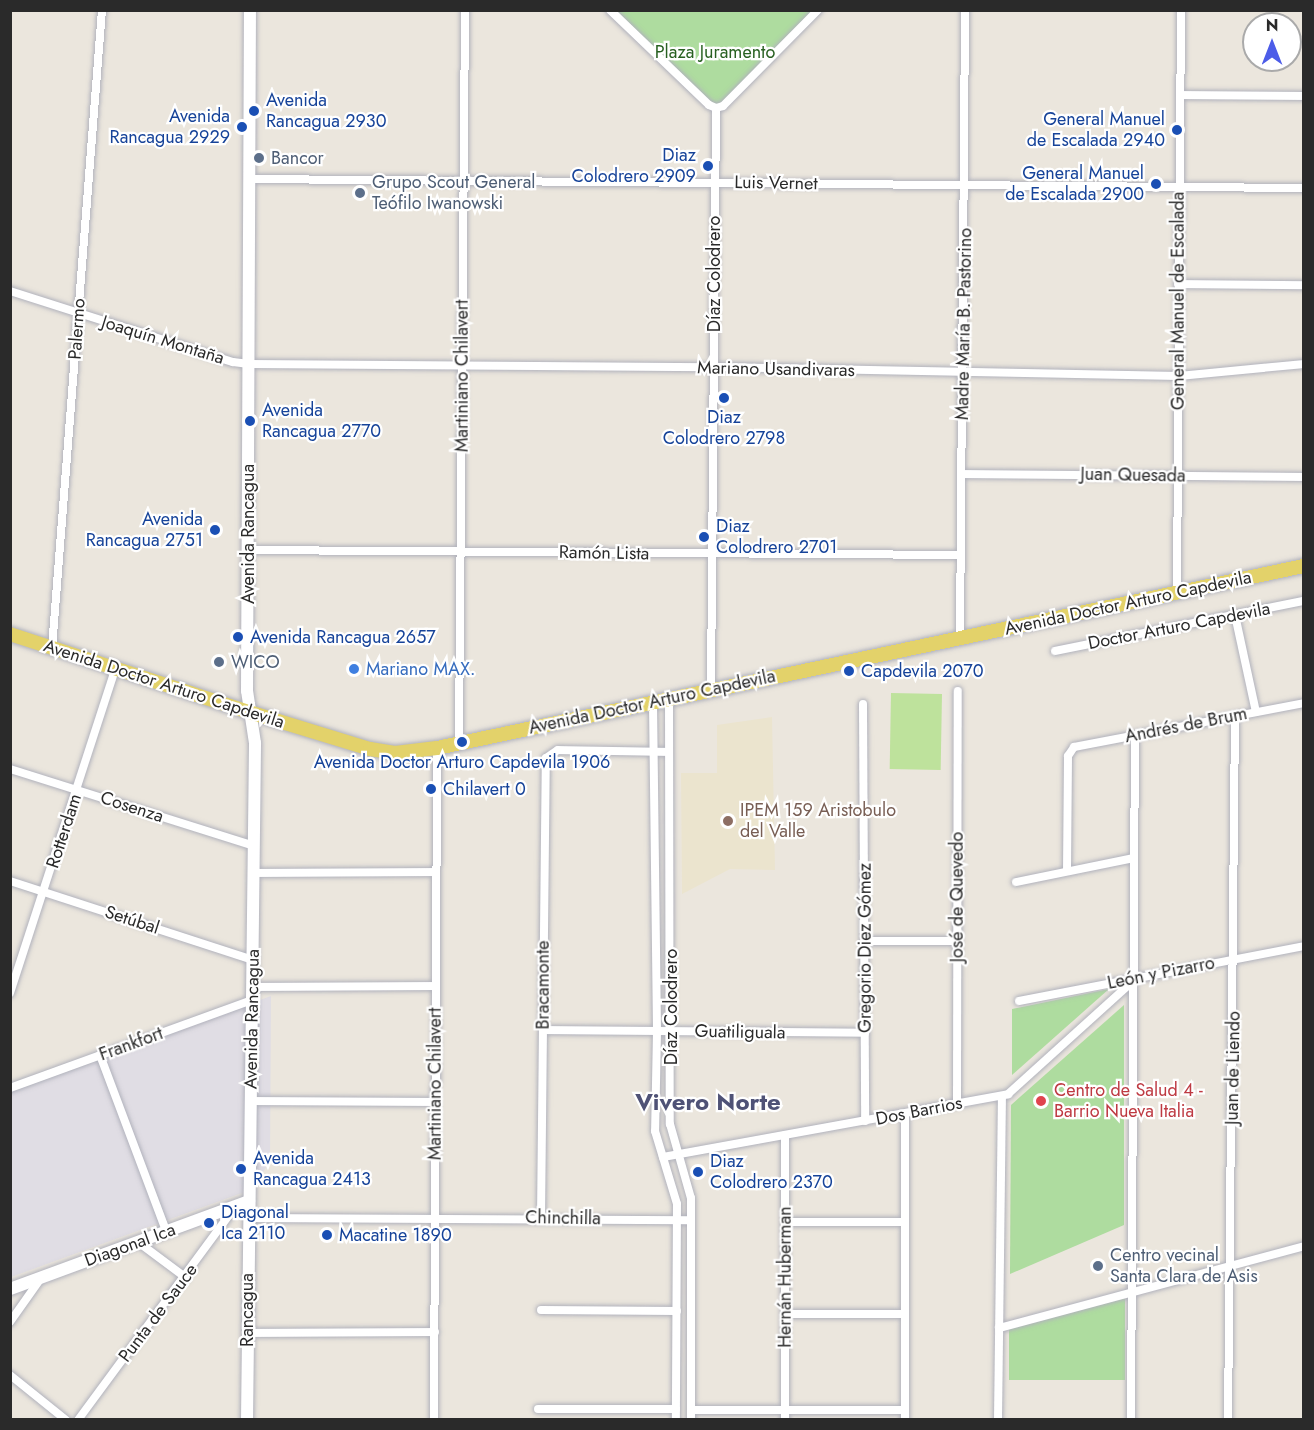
<!DOCTYPE html>
<meta charset="utf-8">
<style>
body{margin:0}
#map{position:relative;width:1314px;height:1430px;overflow:hidden;background:#ebe6dd;font-family:Jost,sans-serif}
div>[style]{position:absolute}
[style*='--x']{left:calc(var(--x)*1px);top:calc(var(--y)*1px);width:calc(var(--w)*1px);rotate:calc(var(--a)*1deg)}
.industrial>*{inset:0;background:#e0dde4}
.education>*{inset:0;background:#ebe4ce}
.green>*{inset:0;background:#aedc9f}
.pitch>*{inset:0;background:#bee29c;transform-origin:0 0}
.roads{filter:drop-shadow(0 0 2px #b1b2bc) drop-shadow(0 0 2px #b1b2bc)}
.minor>*{height:8px;margin:-4px;padding:0 4px;transform-origin:4px;border-radius:4px;background:#fff}
.secondary>*{height:12px;margin:-6px;padding:0 6px;transform-origin:6px;border-radius:6px;background:#fff}
.primary>*{height:14px;margin:-7px;padding:0 7px;transform-origin:7px;border-radius:7px;background:#e3d26a}
.dots>*{width:16px;height:16px;translate:-50% -50%;box-sizing:border-box;border:3px solid #fff;border-radius:50%}
span{translate:-50% -50%;white-space:nowrap;text-align:center;line-height:1.15;-webkit-text-stroke:4.5px #fff;paint-order:stroke}
.park-label{font-size:18px;color:#286021}
.transit-label{font-size:18px;color:#164399}
.left{translate:0 -50%;text-align:left}
.right{translate:-100% -50%;text-align:right}
.service-label{font-size:18px;color:#4e5e75}
.street-label{font-size:18px;color:#2a2a2a}
.shop-label{font-size:18px;color:#366cbe}
.education-label{font-size:18px;color:#785e54}
.health-label{font-size:18px;color:#be3a42}
.district-label{font-size:24px;color:#4f5276;font-weight:700}
.frame{position:absolute;inset:0;border:12px solid #2a2a2a;pointer-events:none}
.north{position:absolute;left:1242px;top:12px;width:60px;height:60px;box-sizing:border-box;background:#fff;border:2px solid #aaa;border-radius:50%;rotate:0deg;font-size:16px;font-weight:700;line-height:24px;text-align:center;color:#2a2a2a}
.north::after{content:'';display:block;margin:auto;width:21px;height:27px;background:#4c5ce8;clip-path:polygon(50% 0,100% 100%,50% 72%,0 100%)}
</style>
<div id="map">
<div class="industrial">
<div style="clip-path:polygon(271px 996px,270px 1162px,250px 1190px,11px 1277px,11px 1092px)"></div>
</div>
<div class="education">
<div style="clip-path:polygon(772px 717px,775px 870px,730px 869px,682px 894px,681px 773px,717px 773px,717px 725px)"></div>
</div>
<div class="green">
<div style="clip-path:polygon(610px 11px,818px 11px,716px 108px)"></div>
<div style="clip-path:polygon(1109px 989px,1012px 1075px,1012px 1009px)"></div>
<div style="clip-path:polygon(1124px 1005px,1124px 1225px,1010px 1274px,1011px 1105px)"></div>
<div style="clip-path:polygon(1125px 1298px,1125px 1380px,1009px 1380px,1009px 1328px)"></div>
</div>
<div class="pitch">
<div style="left:891px;top:693px;width:51px;height:76px;rotate:1deg"></div>
</div>
<div class="roads">
<div class="minor">
<div style="--x:610;--y:10;--w:137;--a:43.8"></div>
<div style="--x:709;--y:105;--w:8;--a:23"></div>
<div style="--x:1180;--y:95;--w:124;--a:0.5"></div>
<div style="--x:716;--y:108;--w:7;--a:-16"></div>
<div style="--x:723;--y:106;--w:135;--a:-45.3"></div>
<div style="--x:249;--y:179;--w:1055;--a:0.49"></div>
<div style="--x:1178;--y:284;--w:126;--a:0.5"></div>
<div style="--x:10;--y:291;--w:234;--a:17.7"></div>
<div style="--x:233;--y:362;--w:16;--a:7"></div>
<div style="--x:249;--y:364;--w:464;--a:0.4"></div>
<div style="--x:713;--y:367;--w:466;--a:1.1"></div>
<div style="--x:1179;--y:376;--w:126;--a:-5.5"></div>
<div style="--x:962;--y:474;--w:342;--a:0.5"></div>
<div style="--x:247;--y:550;--w:714;--a:0.4"></div>
<div style="--x:1177;--y:592;--w:582;--a:-89.61"></div>
<div style="--x:1235;--y:615;--w:99;--a:77.8"></div>
<div style="--x:960;--y:638;--w:628;--a:-89.54"></div>
<div style="--x:52;--y:648;--w:640;--a:-85.52"></div>
<div style="--x:1055;--y:651;--w:254;--a:-11.4"></div>
<div style="--x:711;--y:690;--w:582;--a:-89.51"></div>
<div style="--x:669;--y:699;--w:425;--a:89.9"></div>
<div style="--x:670;--y:1124;--w:77;--a:74.2"></div>
<div style="--x:691;--y:1198;--w:222;--a:90"></div>
<div style="--x:653;--y:703;--w:328;--a:89.3"></div>
<div style="--x:657;--y:1031;--w:100;--a:91.1"></div>
<div style="--x:655;--y:1131;--w:76;--a:73.2"></div>
<div style="--x:677;--y:1204;--w:216;--a:90.3"></div>
<div style="--x:863;--y:704;--w:417;--a:89.7"></div>
<div style="--x:459;--y:742;--w:732;--a:-89.53"></div>
<div style="--x:10;--y:769;--w:256;--a:17.5"></div>
<div style="--x:1067;--y:871;--w:115;--a:-89.5"></div>
<div style="--x:1068;--y:756;--w:11;--a:-56"></div>
<div style="--x:1074;--y:747;--w:234;--a:-10.8"></div>
<div style="--x:254;--y:873;--w:182;--a:-0.3"></div>
<div style="--x:10;--y:881;--w:256;--a:18"></div>
<div style="--x:1016;--y:882;--w:120;--a:-11.5"></div>
<div style="--x:865;--y:941;--w:91;--a:0"></div>
<div style="--x:252;--y:987;--w:184;--a:-0.3"></div>
<div style="--x:10;--y:993;--w:341;--a:-72"></div>
<div style="--x:1019;--y:1001;--w:290;--a:-10.9"></div>
<div style="--x:543;--y:1030;--w:322;--a:0.5"></div>
<div style="--x:100;--y:1055;--w:188;--a:69.4"></div>
<div style="--x:10;--y:1088;--w:258;--a:-20"></div>
<div style="--x:251;--y:1101;--w:184;--a:0.3"></div>
<div style="--x:957;--y:1104;--w:413;--a:-89.9"></div>
<div style="--x:905;--y:1114;--w:306;--a:90"></div>
<div style="--x:663;--y:1157;--w:351;--a:-10.3"></div>
<div style="--x:1008;--y:1094;--w:169;--a:-42.1"></div>
<div style="--x:248;--y:1218;--w:443;--a:0.3"></div>
<div style="--x:541;--y:1218;--w:460;--a:-89.4"></div>
<div style="--x:546;--y:758;--w:14;--a:-34"></div>
<div style="--x:558;--y:750;--w:110;--a:1"></div>
<div style="--x:785;--y:1222;--w:119;--a:0"></div>
<div style="--x:138;--y:1242;--w:59;--a:36.7"></div>
<div style="--x:541;--y:1310;--w:136;--a:0.4"></div>
<div style="--x:785;--y:1314;--w:120;--a:0"></div>
<div style="--x:10;--y:1322;--w:54;--a:-54.8"></div>
<div style="--x:999;--y:1328;--w:316;--a:-15"></div>
<div style="--x:246;--y:1333;--w:189;--a:-0.3"></div>
<div style="--x:10;--y:1375;--w:72;--a:38.8"></div>
<div style="--x:538;--y:1409;--w:138;--a:0"></div>
<div style="--x:691;--y:1410;--w:214;--a:0"></div>
<div style="--x:78;--y:1420;--w:266;--a:-53.6"></div>
<div style="--x:434;--y:1420;--w:672;--a:-89.74"></div>
<div style="--x:785;--y:1420;--w:285;--a:-90"></div>
<div style="--x:998;--y:1420;--w:324;--a:-89.3"></div>
<div style="--x:1131;--y:1420;--w:685;--a:-89.67"></div>
<div style="--x:1228;--y:1420;--w:704;--a:-89.43"></div>
</div>
<div class="secondary">
<div style="--x:10;--y:1289;--w:255;--a:-20.2"></div>
<div style="--x:247;--y:1420;--w:677;--a:-89.32"></div>
<div style="--x:255;--y:743;--w:53;--a:-98.7"></div>
<div style="--x:247;--y:691;--w:681;--a:-89.75"></div>
</div>
<div class="primary">
<div style="--x:10;--y:634;--w:251;--a:18.1"></div>
<div style="--x:249;--y:712;--w:127;--a:17"></div>
<div style="--x:370;--y:749;--w:25;--a:9"></div>
<div style="--x:395;--y:753;--w:42;--a:-6.8"></div>
<div style="--x:437;--y:748;--w:886;--a:-11.86"></div>
</div>
</div>
<div class="dots">
<div style="left:254px;top:111px;background:#1a4fb4"></div>
<div style="left:242px;top:127px;background:#1a4fb4"></div>
<div style="left:1177px;top:130px;background:#1a4fb4"></div>
<div style="left:259px;top:158px;background:#5c6f8a"></div>
<div style="left:708px;top:166px;background:#1a4fb4"></div>
<div style="left:1156px;top:184px;background:#1a4fb4"></div>
<div style="left:360px;top:193px;background:#5c6f8a"></div>
<div style="left:724px;top:398px;background:#1a4fb4"></div>
<div style="left:250px;top:421px;background:#1a4fb4"></div>
<div style="left:215px;top:530px;background:#1a4fb4"></div>
<div style="left:704px;top:537px;background:#1a4fb4"></div>
<div style="left:238px;top:637px;background:#1a4fb4"></div>
<div style="left:219px;top:662px;background:#5c6f8a"></div>
<div style="left:354px;top:669px;background:#3f7fe0"></div>
<div style="left:849px;top:671px;background:#1a4fb4"></div>
<div style="left:462px;top:742px;background:#1a4fb4"></div>
<div style="left:431px;top:789px;background:#1a4fb4"></div>
<div style="left:728px;top:821px;background:#8d6e63"></div>
<div style="left:1041px;top:1101px;background:#e0444e"></div>
<div style="left:241px;top:1169px;background:#1a4fb4"></div>
<div style="left:698px;top:1172px;background:#1a4fb4"></div>
<div style="left:209px;top:1223px;background:#1a4fb4"></div>
<div style="left:327px;top:1235px;background:#1a4fb4"></div>
<div style="left:1098px;top:1266px;background:#5c6f8a"></div>
</div>
<div class="park-label">
<span style="left:715px;top:52px">Plaza Juramento</span>
</div>
<div class="transit-label">
<span class="left" style="left:266px;top:111px">Avenida<br>Rancagua 2930</span>
<span class="right" style="left:230px;top:127px">Avenida<br>Rancagua 2929</span>
<span class="right" style="left:1165px;top:130px">General Manuel<br>de Escalada 2940</span>
<span class="right" style="left:696px;top:166px">Diaz<br>Colodrero 2909</span>
<span class="right" style="left:1144px;top:184px">General Manuel<br>de Escalada 2900</span>
<span class="left" style="left:262px;top:421px">Avenida<br>Rancagua 2770</span>
<span style="left:724px;top:428px">Diaz<br>Colodrero 2798</span>
<span class="right" style="left:203px;top:530px">Avenida<br>Rancagua 2751</span>
<span class="left" style="left:716px;top:537px">Diaz<br>Colodrero 2701</span>
<span class="left" style="left:250px;top:637px">Avenida Rancagua 2657</span>
<span class="left" style="left:861px;top:671px">Capdevila 2070</span>
<span style="left:462px;top:762px">Avenida Doctor Arturo Capdevila 1906</span>
<span class="left" style="left:443px;top:789px">Chilavert 0</span>
<span class="left" style="left:253px;top:1169px">Avenida<br>Rancagua 2413</span>
<span class="left" style="left:710px;top:1172px">Diaz<br>Colodrero 2370</span>
<span class="left" style="left:221px;top:1223px">Diagonal<br>Ica 2110</span>
<span class="left" style="left:339px;top:1235px">Macatine 1890</span>
</div>
<div class="service-label">
<span class="left" style="left:271px;top:158px">Bancor</span>
<span class="left" style="left:372px;top:193px">Grupo Scout General<br>Teófilo Iwanowski</span>
<span class="left" style="left:231px;top:662px">WICO</span>
<span class="left" style="left:1110px;top:1266px">Centro vecinal<br>Santa Clara de Asis</span>
</div>
<div class="street-label">
<span style="left:776px;top:183px;rotate:1deg">Luis Vernet</span>
<span style="left:714px;top:274px;rotate:-90deg">Díaz Colodrero</span>
<span style="left:1178px;top:301px;rotate:-90deg">General Manuel de Escalada</span>
<span style="left:964px;top:324px;rotate:-89deg">Madre María B. Pastorino</span>
<span style="left:77px;top:329px;rotate:-86deg">Palermo</span>
<span style="left:163px;top:340px;rotate:17deg">Joaquín Montaña</span>
<span style="left:776px;top:369px;rotate:1deg">Mariano Usandivaras</span>
<span style="left:462px;top:376px;rotate:-90deg">Martiniano Chilavert</span>
<span style="left:1133px;top:475px;rotate:1deg">Juan Quesada</span>
<span style="left:248px;top:534px;rotate:-90deg">Avenida Rancagua</span>
<span style="left:604px;top:553px;rotate:1deg">Ramón Lista</span>
<span style="left:1128px;top:603px;rotate:-12deg">Avenida Doctor Arturo Capdevila</span>
<span style="left:1179px;top:626px;rotate:-11deg">Doctor Arturo Capdevila</span>
<span style="left:164px;top:684px;rotate:18deg">Avenida Doctor Arturo Capdevila</span>
<span style="left:652px;top:702px;rotate:-12deg">Avenida Doctor Arturo Capdevila</span>
<span style="left:1186px;top:725px;rotate:-11deg">Andrés de Brum</span>
<span style="left:132px;top:807px;rotate:18deg">Cosenza</span>
<span style="left:64px;top:831px;rotate:-72deg">Rotterdam</span>
<span style="left:957px;top:897px;rotate:-90deg">José de Quevedo</span>
<span style="left:132px;top:920px;rotate:18deg">Setúbal</span>
<span style="left:865px;top:948px;rotate:-90deg">Gregorio Diez Gómez</span>
<span style="left:1161px;top:973px;rotate:-11deg">León y Pizarro</span>
<span style="left:543px;top:985px;rotate:-90deg">Bracamonte</span>
<span style="left:671px;top:1007px;rotate:-90deg">Díaz Colodrero</span>
<span style="left:252px;top:1019px;rotate:-89deg">Avenida Rancagua</span>
<span style="left:740px;top:1032px;rotate:1deg">Guatiliguala</span>
<span style="left:131px;top:1044px;rotate:-20deg">Frankfort</span>
<span style="left:1233px;top:1068px;rotate:-89deg">Juan de Liendo</span>
<span style="left:435px;top:1084px;rotate:-90deg">Martiniano Chilavert</span>
<span style="left:919px;top:1111px;rotate:-11deg">Dos Barrios</span>
<span style="left:563px;top:1218px;rotate:1deg">Chinchilla</span>
<span style="left:130px;top:1245px;rotate:-20deg">Diagonal Ica</span>
<span style="left:785px;top:1277px;rotate:-90deg">Hernán Huberman</span>
<span style="left:247px;top:1310px;rotate:-90deg">Rancagua</span>
<span style="left:158px;top:1313px;rotate:-53deg">Punta de Sauce</span>
</div>
<div class="shop-label">
<span class="left" style="left:366px;top:669px">Mariano MAX.</span>
</div>
<div class="education-label">
<span class="left" style="left:740px;top:821px">IPEM 159 Aristobulo<br>del Valle</span>
</div>
<div class="health-label">
<span class="left" style="left:1054px;top:1101px">Centro de Salud 4 -<br>Barrio Nueva Italia</span>
</div>
<div class="district-label">
<span style="left:708px;top:1102px">Vivero Norte</span>
</div>
<div class="frame"></div>
<div class="north">N</div>
</div>
